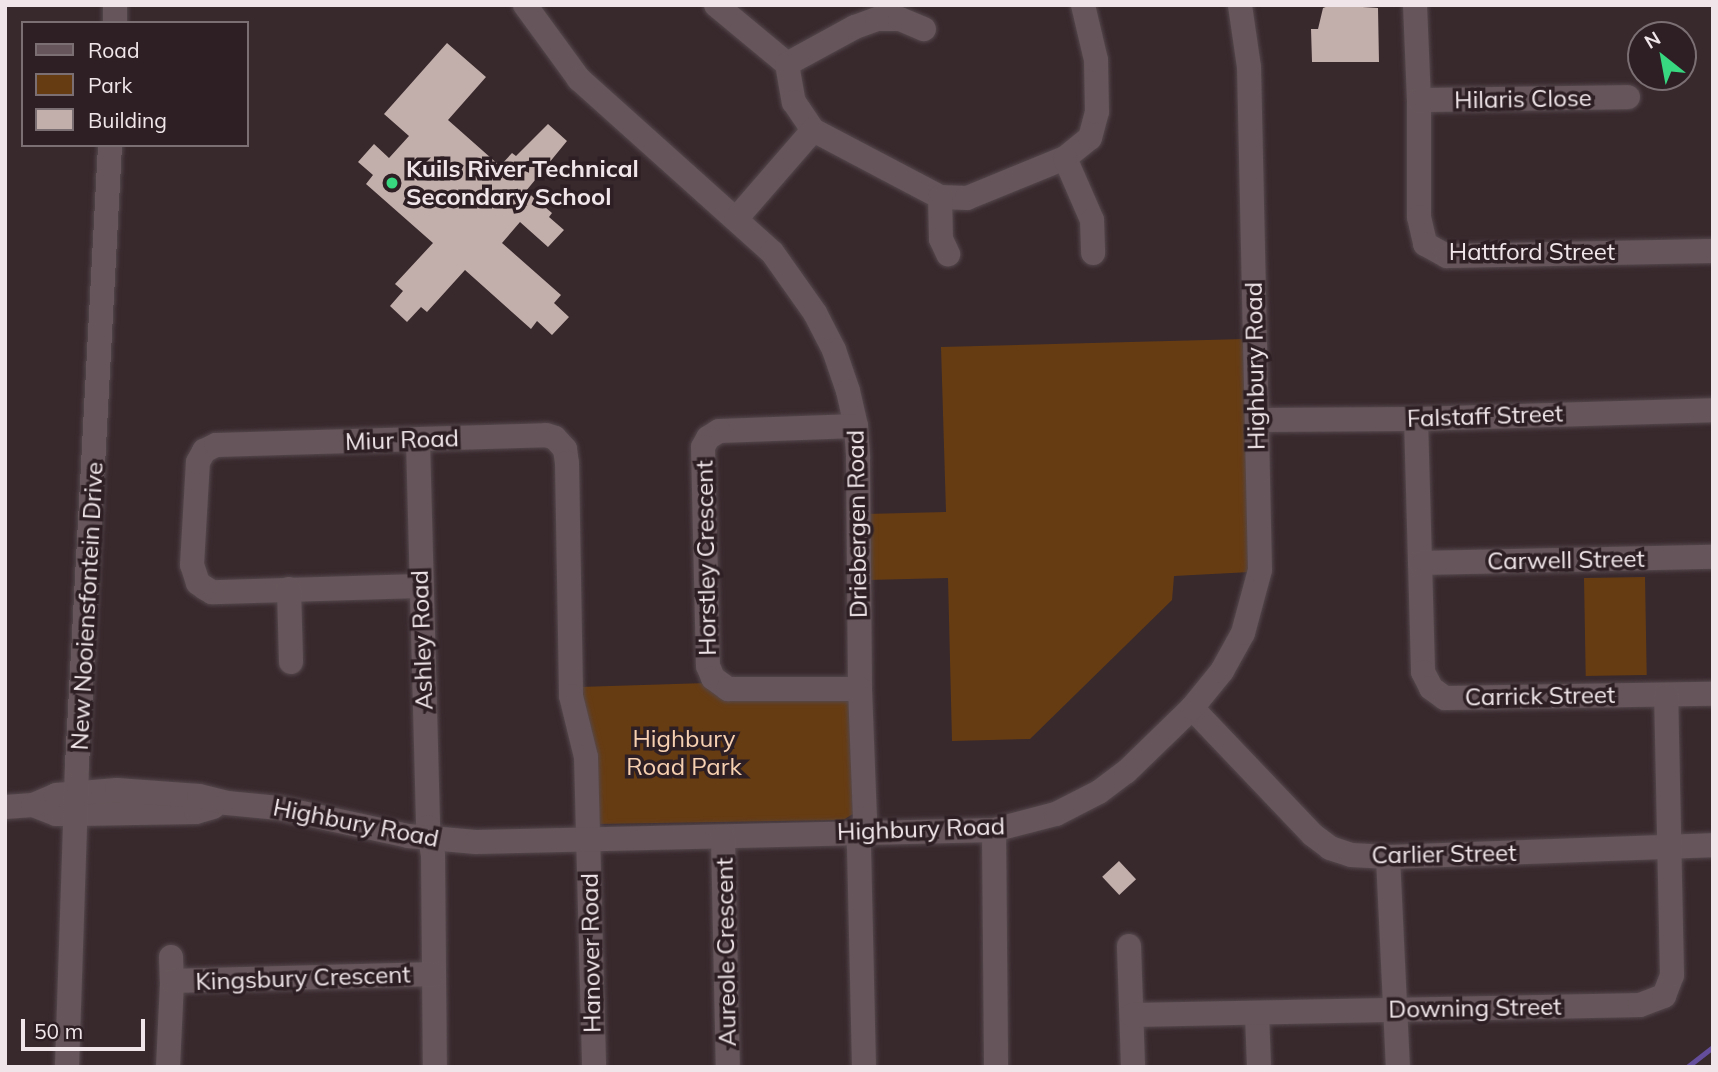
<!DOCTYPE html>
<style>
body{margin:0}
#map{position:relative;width:1718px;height:1072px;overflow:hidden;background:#38292d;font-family:Mulish,sans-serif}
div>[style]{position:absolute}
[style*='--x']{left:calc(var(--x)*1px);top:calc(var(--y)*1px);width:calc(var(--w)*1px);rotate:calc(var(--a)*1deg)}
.green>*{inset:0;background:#663c13;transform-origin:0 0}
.stream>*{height:5px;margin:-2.5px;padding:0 2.5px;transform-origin:2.5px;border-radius:2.5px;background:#644d9a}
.building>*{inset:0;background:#c2aeab;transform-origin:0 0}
.roads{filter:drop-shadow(0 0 2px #55484d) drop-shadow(0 0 2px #55484d)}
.minor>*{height:24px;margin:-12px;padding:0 12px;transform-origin:12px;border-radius:12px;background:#66565b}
.dots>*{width:19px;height:19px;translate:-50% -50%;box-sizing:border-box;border:4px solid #2d1f24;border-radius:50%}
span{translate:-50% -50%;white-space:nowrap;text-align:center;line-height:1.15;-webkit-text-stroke:7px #2d1f24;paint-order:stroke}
.street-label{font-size:24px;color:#f0e6e9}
.poi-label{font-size:24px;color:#f0e6e9;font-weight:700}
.left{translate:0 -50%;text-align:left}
.park-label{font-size:24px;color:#f7d0b1}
.frame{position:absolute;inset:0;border:7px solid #f0e6e9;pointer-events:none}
.legend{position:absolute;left:21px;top:21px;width:228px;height:126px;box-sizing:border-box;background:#2d1f24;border:2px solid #7b6f73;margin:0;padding:9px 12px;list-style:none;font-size:21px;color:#f0e6e9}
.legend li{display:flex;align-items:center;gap:14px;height:35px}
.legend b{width:35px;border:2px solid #7b6f73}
.north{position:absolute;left:1627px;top:21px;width:70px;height:70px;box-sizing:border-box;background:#2d1f24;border:2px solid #7b6f73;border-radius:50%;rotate:329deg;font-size:19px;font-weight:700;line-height:28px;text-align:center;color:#f0e6e9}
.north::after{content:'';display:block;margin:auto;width:24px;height:32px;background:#37d880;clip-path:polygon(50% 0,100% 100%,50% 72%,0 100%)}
.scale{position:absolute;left:21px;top:1019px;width:124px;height:32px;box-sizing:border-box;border:4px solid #f0e6e9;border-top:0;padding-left:9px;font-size:21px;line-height:24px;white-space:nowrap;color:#f0e6e9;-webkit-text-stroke:5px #2d1f24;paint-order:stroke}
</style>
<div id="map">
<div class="green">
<div style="clip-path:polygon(1245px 339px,1250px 572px,1174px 576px,1172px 600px,1030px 739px,952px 741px,948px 578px,868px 580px,866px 514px,946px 512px,941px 347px)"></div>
<div style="left:1645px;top:577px;width:98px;height:61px;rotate:89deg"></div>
<div style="clip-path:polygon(707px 683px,849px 701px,853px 814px,843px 820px,597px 824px,579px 687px)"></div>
</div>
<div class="stream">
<div style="--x:1687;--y:1067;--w:33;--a:-38"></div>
</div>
<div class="building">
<div style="clip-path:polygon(1331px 5px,1378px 8px,1379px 62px,1312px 62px,1311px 29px,1318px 29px,1323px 8px)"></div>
<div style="clip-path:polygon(447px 43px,486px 77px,448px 120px,500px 166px,512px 153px,516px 156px,548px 124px,567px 141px,526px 191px,552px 213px,549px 217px,564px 230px,548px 247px,520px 222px,502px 243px,561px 295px,554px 303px,569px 317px,552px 335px,537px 321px,531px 329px,465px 270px,427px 312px,421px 307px,407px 322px,390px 306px,403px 291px,395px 284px,433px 243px,366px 184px,373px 175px,358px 162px,374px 144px,389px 158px,409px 136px,384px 114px)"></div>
<div style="left:1119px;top:861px;width:25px;height:23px;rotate:47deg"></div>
</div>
<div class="roads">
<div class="minor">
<div style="--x:525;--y:5;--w:92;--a:53.9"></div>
<div style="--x:579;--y:79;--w:259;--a:41.9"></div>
<div style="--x:772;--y:252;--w:75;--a:54.8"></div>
<div style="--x:815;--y:313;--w:42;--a:62.8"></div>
<div style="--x:834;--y:350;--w:43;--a:71.1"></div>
<div style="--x:848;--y:391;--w:36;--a:77"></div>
<div style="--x:856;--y:426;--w:32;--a:86"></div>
<div style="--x:858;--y:458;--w:231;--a:89.5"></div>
<div style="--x:860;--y:689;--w:129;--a:87.8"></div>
<div style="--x:865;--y:818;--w:30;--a:102"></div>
<div style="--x:859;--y:847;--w:220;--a:88.7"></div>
<div style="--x:716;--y:5;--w:92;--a:39.7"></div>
<div style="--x:787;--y:64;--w:39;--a:80"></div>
<div style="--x:794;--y:102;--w:34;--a:56"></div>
<div style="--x:813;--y:130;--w:144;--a:27.8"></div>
<div style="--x:940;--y:197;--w:27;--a:2"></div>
<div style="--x:967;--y:198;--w:106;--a:-22.2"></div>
<div style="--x:1065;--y:158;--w:32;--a:-39"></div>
<div style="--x:1090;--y:138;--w:27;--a:-75"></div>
<div style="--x:1097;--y:112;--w:52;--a:-91.1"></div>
<div style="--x:1096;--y:60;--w:57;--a:-103.3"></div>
<div style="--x:1415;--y:5;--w:95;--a:87.6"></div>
<div style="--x:1419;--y:100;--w:117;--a:90"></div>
<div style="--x:1419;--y:217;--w:28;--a:77"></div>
<div style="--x:1425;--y:244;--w:25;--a:29"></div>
<div style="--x:1447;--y:256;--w:266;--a:-1.1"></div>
<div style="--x:115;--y:23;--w:18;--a:-90"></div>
<div style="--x:787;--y:64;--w:77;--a:-28.6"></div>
<div style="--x:855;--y:27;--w:23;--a:-20"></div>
<div style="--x:877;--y:19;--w:23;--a:0"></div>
<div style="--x:900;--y:19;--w:26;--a:23"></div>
<div style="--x:1419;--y:100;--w:209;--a:-0.8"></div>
<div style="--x:1065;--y:158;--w:68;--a:66.5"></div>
<div style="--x:1092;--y:220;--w:33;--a:88"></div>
<div style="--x:940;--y:197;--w:42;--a:88.6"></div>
<div style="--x:941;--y:239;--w:17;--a:65"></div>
<div style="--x:736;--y:219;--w:118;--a:-49.1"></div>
<div style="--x:1416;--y:419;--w:253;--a:88.4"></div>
<div style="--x:1423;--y:672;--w:18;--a:63"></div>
<div style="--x:1431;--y:688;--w:17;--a:36"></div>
<div style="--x:1445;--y:698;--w:268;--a:-0.9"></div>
<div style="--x:1257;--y:420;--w:159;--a:-0.4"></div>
<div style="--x:1416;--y:419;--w:297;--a:-1.7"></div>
<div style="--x:856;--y:426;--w:137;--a:177.9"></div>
<div style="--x:719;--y:431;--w:13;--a:148"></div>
<div style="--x:708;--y:438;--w:10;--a:119"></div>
<div style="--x:703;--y:447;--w:219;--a:88.7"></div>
<div style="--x:708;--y:666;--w:13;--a:67"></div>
<div style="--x:713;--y:678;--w:19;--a:36"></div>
<div style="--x:728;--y:689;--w:132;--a:0"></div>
<div style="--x:418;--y:440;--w:387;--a:88.5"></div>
<div style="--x:428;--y:827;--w:27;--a:80"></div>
<div style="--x:433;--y:854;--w:213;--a:89.5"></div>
<div style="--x:1420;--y:563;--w:293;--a:-1.2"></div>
<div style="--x:420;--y:586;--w:208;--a:178.3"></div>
<div style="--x:212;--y:592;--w:8;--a:-150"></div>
<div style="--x:205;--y:588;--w:9;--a:-144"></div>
<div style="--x:198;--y:583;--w:19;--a:-108"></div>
<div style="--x:192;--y:565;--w:103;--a:-86.7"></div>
<div style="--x:198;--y:462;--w:13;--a:-61"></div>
<div style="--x:204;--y:451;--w:13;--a:-27"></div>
<div style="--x:216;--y:445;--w:330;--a:-1.7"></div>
<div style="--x:546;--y:435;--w:9;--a:18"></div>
<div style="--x:555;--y:438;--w:15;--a:48"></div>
<div style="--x:565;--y:449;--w:14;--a:82"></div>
<div style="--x:567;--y:463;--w:233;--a:89"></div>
<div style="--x:571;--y:696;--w:63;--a:76.2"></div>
<div style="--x:586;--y:757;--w:310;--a:88.5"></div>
<div style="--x:289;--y:589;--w:73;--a:88.4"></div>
<div style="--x:1192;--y:708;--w:175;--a:46.4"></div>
<div style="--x:1313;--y:835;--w:21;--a:37"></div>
<div style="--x:1330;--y:848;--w:22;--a:18"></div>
<div style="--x:1351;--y:855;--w:37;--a:3"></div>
<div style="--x:1388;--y:857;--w:325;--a:-2.1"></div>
<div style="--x:33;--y:805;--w:25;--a:21"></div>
<div style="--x:56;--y:814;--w:21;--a:0"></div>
<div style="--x:77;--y:814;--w:119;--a:-1"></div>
<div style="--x:196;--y:812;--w:18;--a:-16"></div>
<div style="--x:5;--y:807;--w:28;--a:-4"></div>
<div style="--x:33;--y:805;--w:25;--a:-23"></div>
<div style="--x:56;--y:795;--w:61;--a:-4.7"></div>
<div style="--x:117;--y:790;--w:82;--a:4.2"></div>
<div style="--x:199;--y:796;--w:29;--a:14"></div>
<div style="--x:227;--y:803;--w:52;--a:5.5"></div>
<div style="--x:279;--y:808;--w:132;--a:12.2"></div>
<div style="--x:408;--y:836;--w:68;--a:5"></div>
<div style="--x:476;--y:842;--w:518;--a:-1.33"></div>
<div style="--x:994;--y:830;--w:64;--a:-14.5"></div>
<div style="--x:1056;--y:814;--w:48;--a:-27.1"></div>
<div style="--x:1099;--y:792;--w:34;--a:-37"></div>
<div style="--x:1126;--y:772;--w:92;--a:-44.1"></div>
<div style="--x:1192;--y:708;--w:48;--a:-51"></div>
<div style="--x:1222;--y:671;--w:43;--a:-61.1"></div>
<div style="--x:1243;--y:633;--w:65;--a:-74.9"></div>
<div style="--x:1260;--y:570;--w:503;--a:-91.25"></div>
<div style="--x:1249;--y:67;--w:63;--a:-98.3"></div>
<div style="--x:994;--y:830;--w:237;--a:89.5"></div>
<div style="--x:723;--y:837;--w:230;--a:88.8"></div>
<div style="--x:1388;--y:857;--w:210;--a:87.3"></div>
<div style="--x:1129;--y:946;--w:121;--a:88.1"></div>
<div style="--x:171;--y:957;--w:24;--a:88"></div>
<div style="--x:1257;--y:1014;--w:53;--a:87.8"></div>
<div style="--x:1132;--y:1015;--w:508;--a:-1.13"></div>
<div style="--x:1640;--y:1005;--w:26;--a:-21"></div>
<div style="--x:1664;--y:996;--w:22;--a:-69"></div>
<div style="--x:1672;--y:975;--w:280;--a:-91.2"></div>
<div style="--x:67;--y:1067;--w:302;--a:-88.1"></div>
<div style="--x:77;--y:765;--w:621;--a:-86.95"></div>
<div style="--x:168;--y:1067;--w:86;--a:-87.3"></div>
<div style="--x:172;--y:981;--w:262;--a:-1.5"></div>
</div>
</div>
<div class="dots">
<div style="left:392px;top:183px;background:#37d880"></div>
</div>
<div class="street-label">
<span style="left:1523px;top:99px;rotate:-1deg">Hilaris Close</span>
<span style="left:1532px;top:252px">Hattford Street</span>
<span style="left:1255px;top:366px;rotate:-91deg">Highbury Road</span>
<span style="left:1485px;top:416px;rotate:-2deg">Falstaff Street</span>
<span style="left:402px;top:440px;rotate:-2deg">Miur Road</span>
<span style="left:857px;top:524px;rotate:-91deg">Driebergen Road</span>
<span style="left:706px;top:558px;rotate:-91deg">Horstley Crescent</span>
<span style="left:1566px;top:560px;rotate:-1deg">Carwell Street</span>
<span style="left:87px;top:606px;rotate:-87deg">New Nooiensfontein Drive</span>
<span style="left:422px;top:640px;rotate:-92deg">Ashley Road</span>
<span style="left:1540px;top:696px;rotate:-1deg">Carrick Street</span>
<span style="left:356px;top:823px;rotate:11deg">Highbury Road</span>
<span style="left:921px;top:829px;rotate:-2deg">Highbury Road</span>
<span style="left:1444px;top:854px;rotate:-1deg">Carlier Street</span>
<span style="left:726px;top:952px;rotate:-91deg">Aureole Crescent</span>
<span style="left:591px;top:953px;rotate:-91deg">Hanover Road</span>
<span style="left:303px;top:978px;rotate:-2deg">Kingsbury Crescent</span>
<span style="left:1475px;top:1008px;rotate:-1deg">Downing Street</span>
</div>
<div class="poi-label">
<span class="left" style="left:406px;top:183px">Kuils River Technical<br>Secondary School</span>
</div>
<div class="park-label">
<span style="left:684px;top:753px">Highbury<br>Road Park</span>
</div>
<div class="frame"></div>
<ul class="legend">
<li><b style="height:9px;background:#66565b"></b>Road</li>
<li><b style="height:19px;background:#663c13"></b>Park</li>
<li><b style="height:19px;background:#c2aeab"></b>Building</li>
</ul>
<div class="north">N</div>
<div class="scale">50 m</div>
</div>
